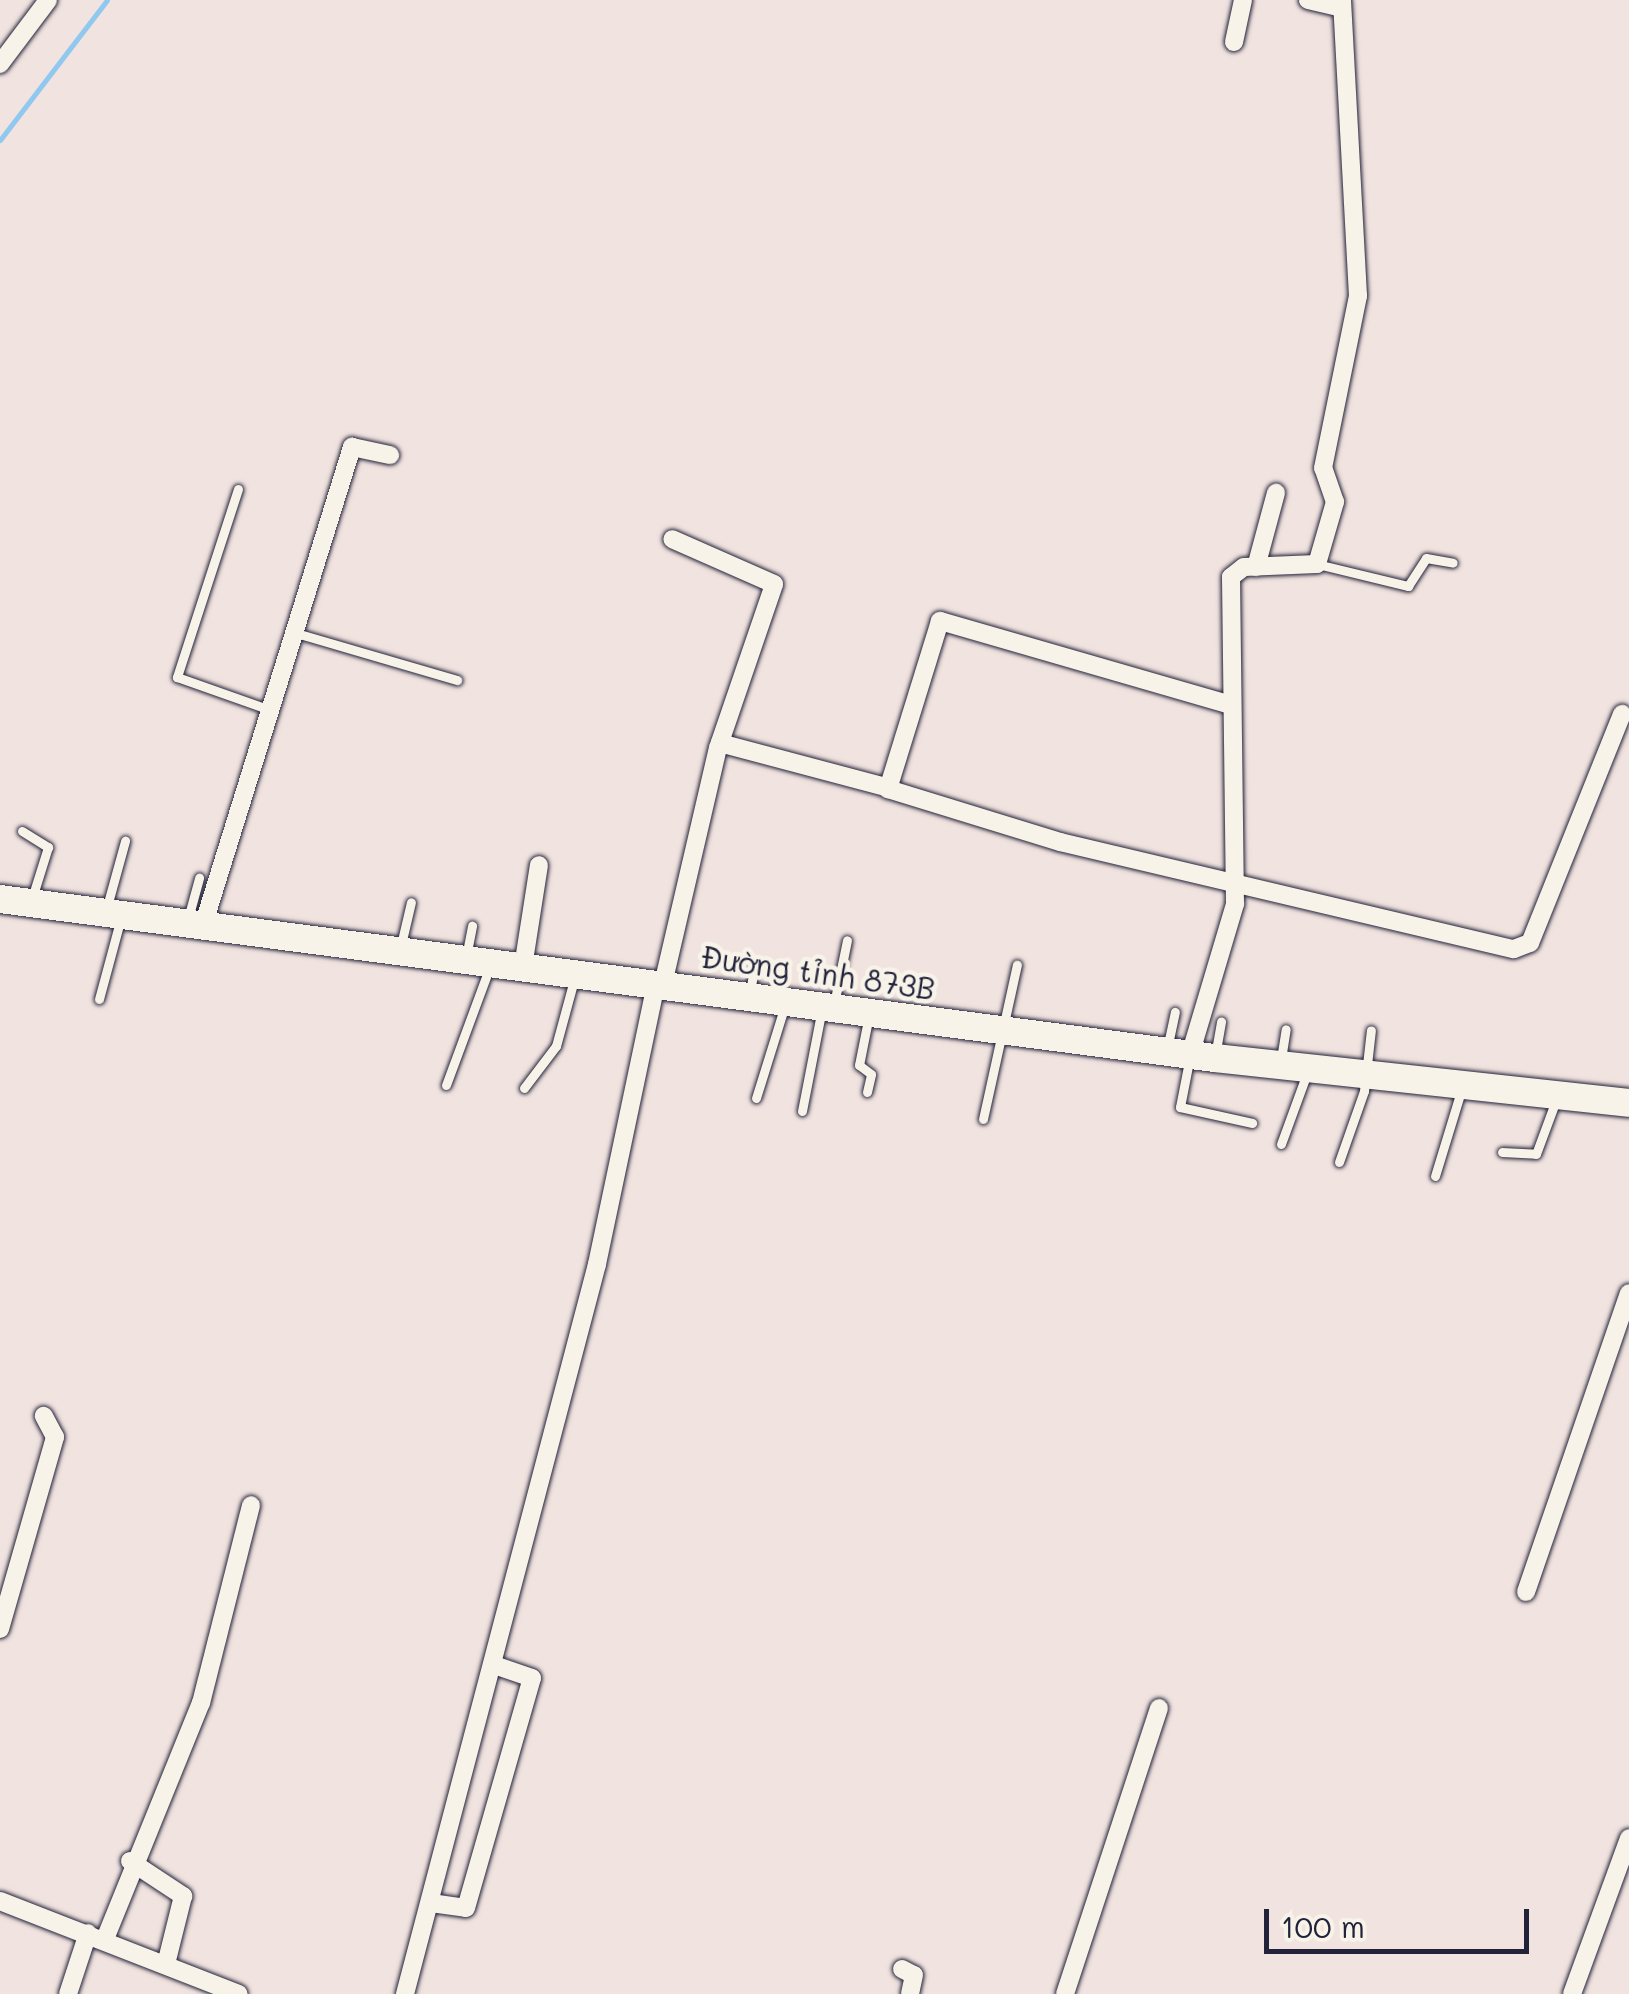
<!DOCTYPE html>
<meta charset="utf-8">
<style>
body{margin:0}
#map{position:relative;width:1629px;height:1994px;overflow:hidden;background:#f1e3df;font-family:Mali,sans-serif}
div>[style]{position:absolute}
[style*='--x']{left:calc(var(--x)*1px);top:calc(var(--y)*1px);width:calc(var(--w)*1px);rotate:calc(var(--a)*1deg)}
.stream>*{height:5px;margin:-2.5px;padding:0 2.5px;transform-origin:2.5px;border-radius:2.5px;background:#90c8ef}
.roads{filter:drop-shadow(0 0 2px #22223b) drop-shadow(0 0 2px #22223b)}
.service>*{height:9px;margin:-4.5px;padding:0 4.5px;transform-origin:4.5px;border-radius:4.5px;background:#f7f3e8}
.minor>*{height:18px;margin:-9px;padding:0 9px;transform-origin:9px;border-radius:9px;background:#f7f3e8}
.secondary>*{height:28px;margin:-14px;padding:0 14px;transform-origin:14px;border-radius:14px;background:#f7f3e8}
span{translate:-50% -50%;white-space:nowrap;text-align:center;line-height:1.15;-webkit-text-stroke:9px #f7f3e8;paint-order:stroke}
.street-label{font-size:30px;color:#22223b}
.scale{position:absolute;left:1264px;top:1909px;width:265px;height:45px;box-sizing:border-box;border:5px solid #22223b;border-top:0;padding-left:12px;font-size:30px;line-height:35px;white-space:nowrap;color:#22223b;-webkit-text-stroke:8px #f7f3e8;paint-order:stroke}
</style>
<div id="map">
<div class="stream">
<div style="--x:0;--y:140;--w:176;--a:-52.6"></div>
</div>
<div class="roads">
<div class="service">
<div style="--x:238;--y:489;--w:198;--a:108"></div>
<div style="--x:177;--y:677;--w:99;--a:19.5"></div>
<div style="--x:1317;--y:564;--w:94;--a:13.6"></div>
<div style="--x:1408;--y:586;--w:33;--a:-57"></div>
<div style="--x:1426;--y:558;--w:27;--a:10"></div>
<div style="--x:296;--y:633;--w:168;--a:16.3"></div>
<div style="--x:22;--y:831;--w:31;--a:32"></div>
<div style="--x:48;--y:847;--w:53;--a:107.4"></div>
<div style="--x:106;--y:910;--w:72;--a:-74.6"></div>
<div style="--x:187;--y:922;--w:46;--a:-74.7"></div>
<div style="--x:400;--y:949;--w:48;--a:-76.8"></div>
<div style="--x:466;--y:957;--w:32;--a:-79"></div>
<div style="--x:750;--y:993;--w:26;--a:-81"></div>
<div style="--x:99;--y:999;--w:81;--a:-74.9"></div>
<div style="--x:834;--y:1004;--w:65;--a:-78.5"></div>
<div style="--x:1167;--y:1049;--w:38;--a:-78"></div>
<div style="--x:1215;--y:1056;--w:35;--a:-80"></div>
<div style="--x:1281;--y:1059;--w:30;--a:-81"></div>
<div style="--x:1189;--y:1061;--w:47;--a:101.1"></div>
<div style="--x:1180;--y:1107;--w:74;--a:12.5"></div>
<div style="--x:446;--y:1085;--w:127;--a:-69.7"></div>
<div style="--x:524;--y:1088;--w:53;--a:-52.7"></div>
<div style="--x:556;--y:1046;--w:73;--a:-74.8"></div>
<div style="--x:867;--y:1092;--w:18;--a:-77"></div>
<div style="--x:871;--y:1074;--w:15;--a:-143"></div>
<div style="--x:859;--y:1065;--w:51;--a:-78.7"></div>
<div style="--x:756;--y:1098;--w:94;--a:-72.7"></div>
<div style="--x:802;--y:1111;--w:100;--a:-79"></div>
<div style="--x:983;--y:1119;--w:158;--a:-77.6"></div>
<div style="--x:1281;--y:1144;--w:76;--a:-69.9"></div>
<div style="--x:1502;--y:1152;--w:34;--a:3"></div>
<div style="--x:1536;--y:1154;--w:58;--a:-69.7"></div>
<div style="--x:1339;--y:1162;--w:75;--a:-70.6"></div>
<div style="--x:1364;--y:1091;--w:61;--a:-83.5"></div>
<div style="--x:1435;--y:1176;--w:89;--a:-73"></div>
</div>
<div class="minor">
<div style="--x:1308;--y:0;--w:35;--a:13"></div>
<div style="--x:1234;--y:42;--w:43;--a:-77.9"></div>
<div style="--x:0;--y:64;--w:80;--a:-53.1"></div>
<div style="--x:1256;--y:567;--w:77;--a:-74.9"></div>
<div style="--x:1231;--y:705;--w:303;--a:-163.9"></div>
<div style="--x:940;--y:621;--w:176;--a:107.2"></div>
<div style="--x:888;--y:789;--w:180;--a:17.1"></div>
<div style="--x:1060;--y:842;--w:466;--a:13.3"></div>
<div style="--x:1514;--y:949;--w:17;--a:-21"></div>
<div style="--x:1530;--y:943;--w:247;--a:-68.1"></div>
<div style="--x:720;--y:743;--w:175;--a:14.9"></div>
<div style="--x:203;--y:926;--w:502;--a:-72.72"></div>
<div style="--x:352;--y:447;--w:39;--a:12"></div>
<div style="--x:523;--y:967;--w:103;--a:-81.1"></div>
<div style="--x:663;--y:984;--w:242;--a:-76.9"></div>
<div style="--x:718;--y:748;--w:173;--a:-71.1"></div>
<div style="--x:774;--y:584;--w:111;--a:-156.2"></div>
<div style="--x:1190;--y:1055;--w:158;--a:-73.4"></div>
<div style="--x:1235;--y:904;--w:327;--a:-90.7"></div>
<div style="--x:1231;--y:577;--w:16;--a:-38"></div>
<div style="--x:1244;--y:567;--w:73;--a:-2.4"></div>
<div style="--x:1317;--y:564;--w:65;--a:-73.8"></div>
<div style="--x:1335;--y:502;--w:36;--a:-109"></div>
<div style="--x:1323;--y:468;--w:176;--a:-78.5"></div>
<div style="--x:1358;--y:296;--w:296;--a:-93.1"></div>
<div style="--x:1526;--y:1592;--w:316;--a:-71"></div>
<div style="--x:0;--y:1629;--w:200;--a:-74"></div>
<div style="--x:55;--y:1437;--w:24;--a:-118"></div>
<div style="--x:130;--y:1861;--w:64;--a:33.4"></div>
<div style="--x:183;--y:1896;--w:70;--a:104"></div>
<div style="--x:0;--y:1901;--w:256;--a:21.3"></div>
<div style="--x:431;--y:1903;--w:35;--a:8"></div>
<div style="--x:466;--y:1908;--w:239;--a:-74"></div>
<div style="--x:532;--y:1678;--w:40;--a:-161.1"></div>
<div style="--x:105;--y:1939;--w:255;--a:-67.9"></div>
<div style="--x:201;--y:1703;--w:204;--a:-75.8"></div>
<div style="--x:902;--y:1969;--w:13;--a:27"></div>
<div style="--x:914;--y:1975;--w:19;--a:102"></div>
<div style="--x:68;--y:1994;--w:64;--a:-71.8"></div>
<div style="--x:405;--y:1994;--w:755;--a:-75.26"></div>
<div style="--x:597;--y:1264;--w:286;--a:-78.1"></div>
<div style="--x:1065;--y:1994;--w:301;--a:-71.8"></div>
<div style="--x:1572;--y:1994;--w:166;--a:-69.9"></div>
</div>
<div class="secondary">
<div style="--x:0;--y:899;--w:1225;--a:7.46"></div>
<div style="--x:1215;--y:1058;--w:416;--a:6.2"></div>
</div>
</div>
<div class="street-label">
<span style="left:818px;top:972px;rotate:8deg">Đường tỉnh 873B</span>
</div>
<div class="scale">100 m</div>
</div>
